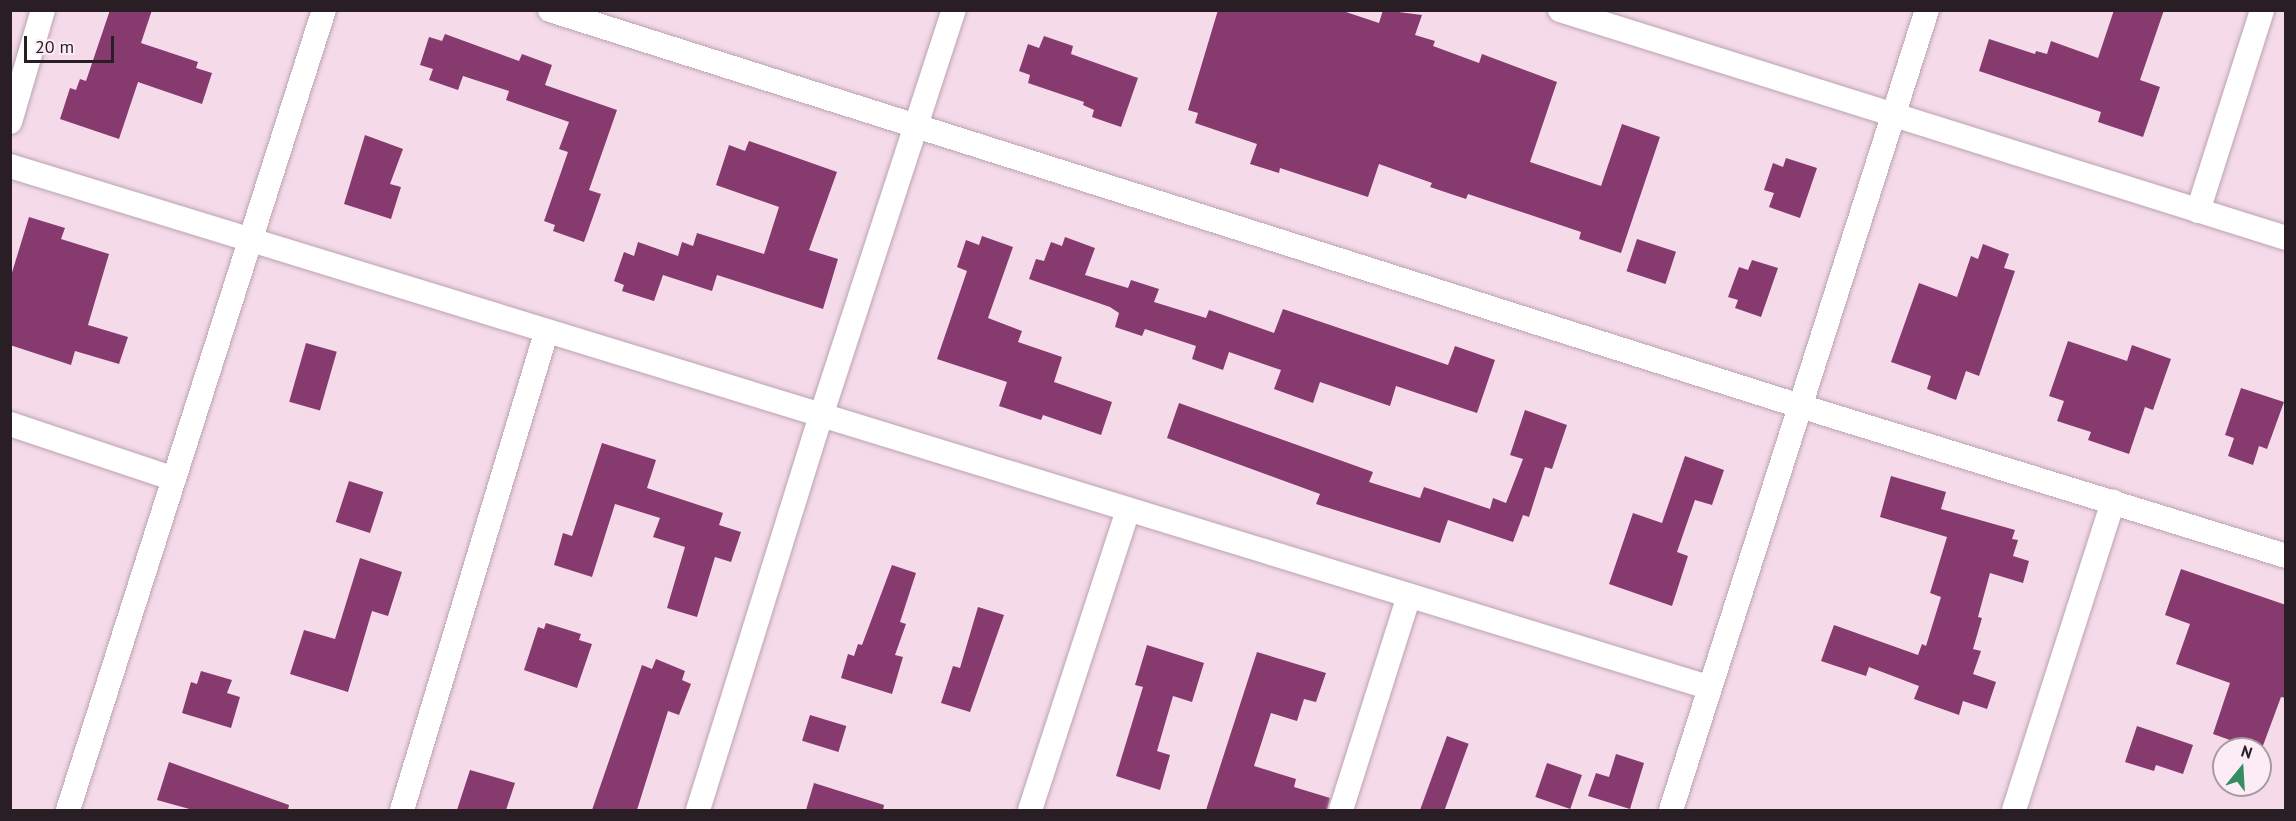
<!DOCTYPE html>
<style>
body{margin:0}
#map{position:relative;width:2296px;height:821px;overflow:hidden;background:#f5dbea;font-family:"PT Sans",sans-serif}
div>[style]{position:absolute}
[style*='--x']{left:calc(var(--x)*1px);top:calc(var(--y)*1px);width:calc(var(--w)*1px);rotate:calc(var(--a)*1deg)}
.building>*{inset:0;background:#863a6d;transform-origin:0 0}
.roads{filter:drop-shadow(0 0 2px #bca3b1) drop-shadow(0 0 2px #bca3b1)}
.minor>*{height:24px;margin:-12px;padding:0 12px;transform-origin:12px;border-radius:12px;background:#fff}
span{translate:-50% -50%;white-space:nowrap;text-align:center;line-height:1.15;-webkit-text-stroke:6px #fcecf5;paint-order:stroke}
.frame{position:absolute;inset:0;border:12px solid #281e24;pointer-events:none}
.north{position:absolute;left:2212px;top:737px;width:60px;height:60px;box-sizing:border-box;background:#fcecf5;border:2px solid #a79aa1;border-radius:50%;rotate:18deg;font-size:16px;font-weight:700;line-height:24px;text-align:center;color:#281e24}
.north::after{content:'';display:block;margin:auto;width:21px;height:27px;background:#348d63;clip-path:polygon(50% 0,100% 100%,50% 72%,0 100%)}
.scale{position:absolute;left:24px;top:36px;width:90px;height:27px;box-sizing:border-box;border:3px solid #281e24;border-top:0;padding-left:8px;font-size:18px;line-height:21px;white-space:nowrap;color:#281e24;-webkit-text-stroke:4px #fcecf5;paint-order:stroke}
</style>
<div id="map">
<div class="building">
<div style="clip-path:polygon(110px 10px,152px 10px,141px 43px,198px 62px,196px 68px,212px 73px,202px 104px,138px 82px,119px 139px,60px 119px,70px 88px,76px 90px,80px 79px,86px 81px)"></div>
<div style="clip-path:polygon(1218px 10px,1340px 10px,1379px 23px,1383px 10px,1422px 15px,1415px 35px,1435px 41px,1433px 46px,1479px 63px,1482px 54px,1557px 82px,1530px 162px,1601px 186px,1622px 124px,1660px 137px,1621px 253px,1579px 239px,1581px 232px,1468px 194px,1466px 199px,1430px 187px,1432px 183px,1379px 164px,1368px 197px,1280px 168px,1279px 173px,1250px 164px,1257px 144px,1195px 123px,1198px 113px,1188px 110px)"></div>
<div style="clip-path:polygon(2114px 10px,2164px 10px,2140px 80px,2160px 87px,2143px 137px,2098px 122px,2101px 112px,1979px 71px,1989px 39px,2035px 54px,2036px 51px,2047px 54px,2051px 41px,2098px 58px)"></div>
<div style="clip-path:polygon(445px 34px,519px 61px,522px 54px,552px 65px,545px 85px,617px 110px,589px 190px,601px 194px,584px 242px,553px 231px,555px 225px,544px 221px,568px 152px,559px 149px,569px 122px,506px 100px,509px 91px,463px 76px,458px 90px,429px 80px,433px 69px,420px 65px,429px 37px,442px 41px)"></div>
<div style="clip-path:polygon(1044px 36px,1073px 46px,1071px 54px,1138px 78px,1121px 127px,1092px 117px,1094px 110px,1083px 105px,1084px 102px,1028px 83px,1030px 75px,1019px 71px,1028px 44px,1039px 48px)"></div>
<div style="clip-path:polygon(365px 135px,403px 149px,390px 184px,401px 187px,391px 219px,344px 204px)"></div>
<div style="clip-path:polygon(749px 141px,837px 172px,809px 250px,838px 259px,823px 309px,717px 275px,712px 291px,663px 275px,654px 301px,622px 291px,624px 285px,614px 281px,624px 252px,634px 256px,638px 242px,678px 256px,682px 242px,693px 246px,697px 233px,764px 254px,779px 207px,716px 185px,729px 145px,745px 151px)"></div>
<div style="clip-path:polygon(1786px 158px,1817px 168px,1800px 218px,1769px 207px,1774px 193px,1764px 190px,1773px 163px,1783px 167px)"></div>
<div style="clip-path:polygon(29px 217px,65px 228px,61px 239px,109px 254px,88px 325px,128px 337px,119px 364px,75px 351px,71px 365px,10px 345px,10px 279px)"></div>
<div style="clip-path:polygon(982px 236px,1013px 247px,988px 318px,1022px 331px,1018px 342px,1062px 357px,1054px 382px,1112px 402px,1101px 435px,1043px 415px,1041px 420px,999px 406px,1007px 382px,937px 359px,967px 271px,957px 267px,966px 240px,979px 245px)"></div>
<div style="clip-path:polygon(1065px 237px,1095px 248px,1085px 275px,1128px 288px,1131px 280px,1159px 289px,1154px 302px,1206px 318px,1209px 310px,1274px 333px,1283px 309px,1448px 365px,1455px 346px,1495px 360px,1477px 413px,1396px 386px,1390px 406px,1320px 382px,1313px 403px,1274px 389px,1281px 370px,1229px 352px,1223px 370px,1192px 359px,1196px 346px,1145px 329px,1142px 336px,1115px 327px,1119px 313px,1110px 307px,1029px 279px,1036px 259px,1044px 261px,1051px 242px,1062px 246px)"></div>
<div style="left:1637px;top:239px;width:41px;height:34px;rotate:18deg"></div>
<div style="clip-path:polygon(1983px 244px,2009px 254px,2004px 268px,2015px 271px,1979px 376px,1966px 371px,1956px 400px,1927px 389px,1931px 376px,1891px 362px,1919px 283px,1957px 297px,1971px 256px,1978px 259px)"></div>
<div style="clip-path:polygon(1752px 260px,1778px 268px,1761px 317px,1735px 308px,1738px 300px,1728px 297px,1739px 267px,1748px 270px)"></div>
<div style="clip-path:polygon(2068px 341px,2127px 361px,2132px 345px,2171px 359px,2153px 410px,2145px 407px,2129px 454px,2088px 440px,2091px 432px,2057px 421px,2064px 401px,2049px 396px)"></div>
<div style="left:306px;top:343px;width:32px;height:61px;rotate:16deg"></div>
<div style="clip-path:polygon(2241px 388px,2284px 402px,2267px 449px,2259px 446px,2253px 465px,2228px 456px,2234px 438px,2225px 435px)"></div>
<div style="clip-path:polygon(1179px 403px,1373px 472px,1369px 482px,1420px 498px,1424px 487px,1490px 509px,1493px 498px,1506px 503px,1523px 459px,1510px 455px,1525px 410px,1567px 425px,1552px 469px,1545px 467px,1529px 517px,1523px 515px,1513px 542px,1448px 520px,1440px 543px,1316px 504px,1320px 494px,1167px 438px)"></div>
<div style="clip-path:polygon(602px 443px,656px 460px,647px 488px,723px 513px,719px 525px,741px 532px,731px 562px,715px 557px,697px 617px,667px 608px,685px 547px,653px 537px,660px 518px,615px 504px,592px 577px,554px 565px,563px 533px,572px 536px)"></div>
<div style="clip-path:polygon(1685px 456px,1724px 470px,1712px 505px,1695px 500px,1677px 552px,1688px 556px,1672px 606px,1609px 584px,1633px 513px,1662px 523px)"></div>
<div style="clip-path:polygon(1891px 476px,1946px 492px,1941px 509px,2015px 530px,2012px 539px,2018px 540px,2013px 556px,2029px 561px,2023px 583px,1990px 573px,1978px 617px,1982px 618px,1973px 649px,1981px 651px,1973px 674px,1996px 682px,1987px 709px,1963px 701px,1959px 715px,1914px 699px,1919px 686px,1869px 667px,1866px 676px,1821px 661px,1834px 625px,1918px 655px,1922px 644px,1926px 646px,1941px 597px,1930px 593px,1947px 537px,1880px 517px)"></div>
<div style="left:349px;top:481px;width:36px;height:43px;rotate:18deg"></div>
<div style="clip-path:polygon(360px 558px,402px 572px,388px 616px,372px 611px,348px 692px,290px 674px,304px 630px,335px 639px)"></div>
<div style="clip-path:polygon(892px 565px,916px 573px,900px 622px,906px 624px,895px 655px,903px 657px,892px 694px,841px 678px,848px 654px,854px 656px,858px 644px,862px 645px)"></div>
<div style="clip-path:polygon(2181px 569px,2286px 605px,2286px 698px,2281px 697px,2261px 751px,2213px 734px,2230px 683px,2176px 664px,2190px 624px,2165px 615px)"></div>
<div style="clip-path:polygon(978px 607px,1004px 615px,970px 712px,941px 703px,953px 666px,960px 668px)"></div>
<div style="clip-path:polygon(546px 623px,581px 634px,579px 640px,592px 644px,577px 688px,524px 670px,538px 627px,544px 629px)"></div>
<div style="clip-path:polygon(1147px 645px,1204px 663px,1192px 702px,1173px 696px,1157px 751px,1170px 755px,1160px 790px,1116px 776px,1143px 687px,1135px 685px)"></div>
<div style="clip-path:polygon(1257px 652px,1326px 673px,1316px 702px,1304px 699px,1297px 721px,1271px 713px,1254px 766px,1296px 779px,1294px 787px,1330px 798px,1327px 810px,1206px 810px)"></div>
<div style="clip-path:polygon(656px 659px,685px 671px,682px 680px,691px 684px,679px 715px,668px 711px,637px 810px,592px 810px,642px 665px,652px 669px)"></div>
<div style="clip-path:polygon(201px 671px,232px 680px,227px 693px,240px 697px,231px 728px,182px 713px,191px 682px,197px 684px)"></div>
<div style="left:810px;top:715px;width:38px;height:27px;rotate:17deg"></div>
<div style="clip-path:polygon(2137px 726px,2193px 745px,2183px 774px,2156px 765px,2154px 771px,2125px 762px)"></div>
<div style="left:1447px;top:736px;width:23px;height:78px;rotate:20deg"></div>
<div style="clip-path:polygon(1616px 754px,1644px 763px,1630px 809px,1588px 796px,1596px 773px,1609px 777px)"></div>
<div style="clip-path:polygon(169px 762px,289px 805px,288px 810px,193px 810px,157px 800px)"></div>
<div style="left:1547px;top:763px;width:37px;height:36px;rotate:19deg"></div>
<div style="clip-path:polygon(470px 770px,515px 783px,506px 810px,457px 810px)"></div>
<div style="clip-path:polygon(814px 783px,884px 805px,883px 810px,806px 810px)"></div>
</div>
<div class="roads">
<div class="minor">
<div style="--x:550;--y:10;--w:1311;--a:17.58"></div>
<div style="--x:1800;--y:406;--w:509;--a:17.15"></div>
<div style="--x:1560;--y:10;--w:761;--a:17.43"></div>
<div style="--x:10;--y:122;--w:117;--a:-73.6"></div>
<div style="--x:10;--y:166;--w:1776;--a:17.06"></div>
<div style="--x:2198;--y:211;--w:211;--a:-72.3"></div>
<div style="--x:10;--y:424;--w:173;--a:18.5"></div>
<div style="--x:68;--y:810;--w:840;--a:-72.26"></div>
<div style="--x:402;--y:810;--w:499;--a:-73.2"></div>
<div style="--x:698;--y:810;--w:413;--a:-72.7"></div>
<div style="--x:821;--y:416;--w:427;--a:-71.9"></div>
<div style="--x:1030;--y:810;--w:316;--a:-71.9"></div>
<div style="--x:1341;--y:810;--w:225;--a:-72.4"></div>
<div style="--x:1671;--y:810;--w:840;--a:-72.26"></div>
<div style="--x:2014;--y:810;--w:324;--a:-72.2"></div>
</div>
</div>
<div class="frame"></div>
<div class="north">N</div>
<div class="scale">20 m</div>
</div>
